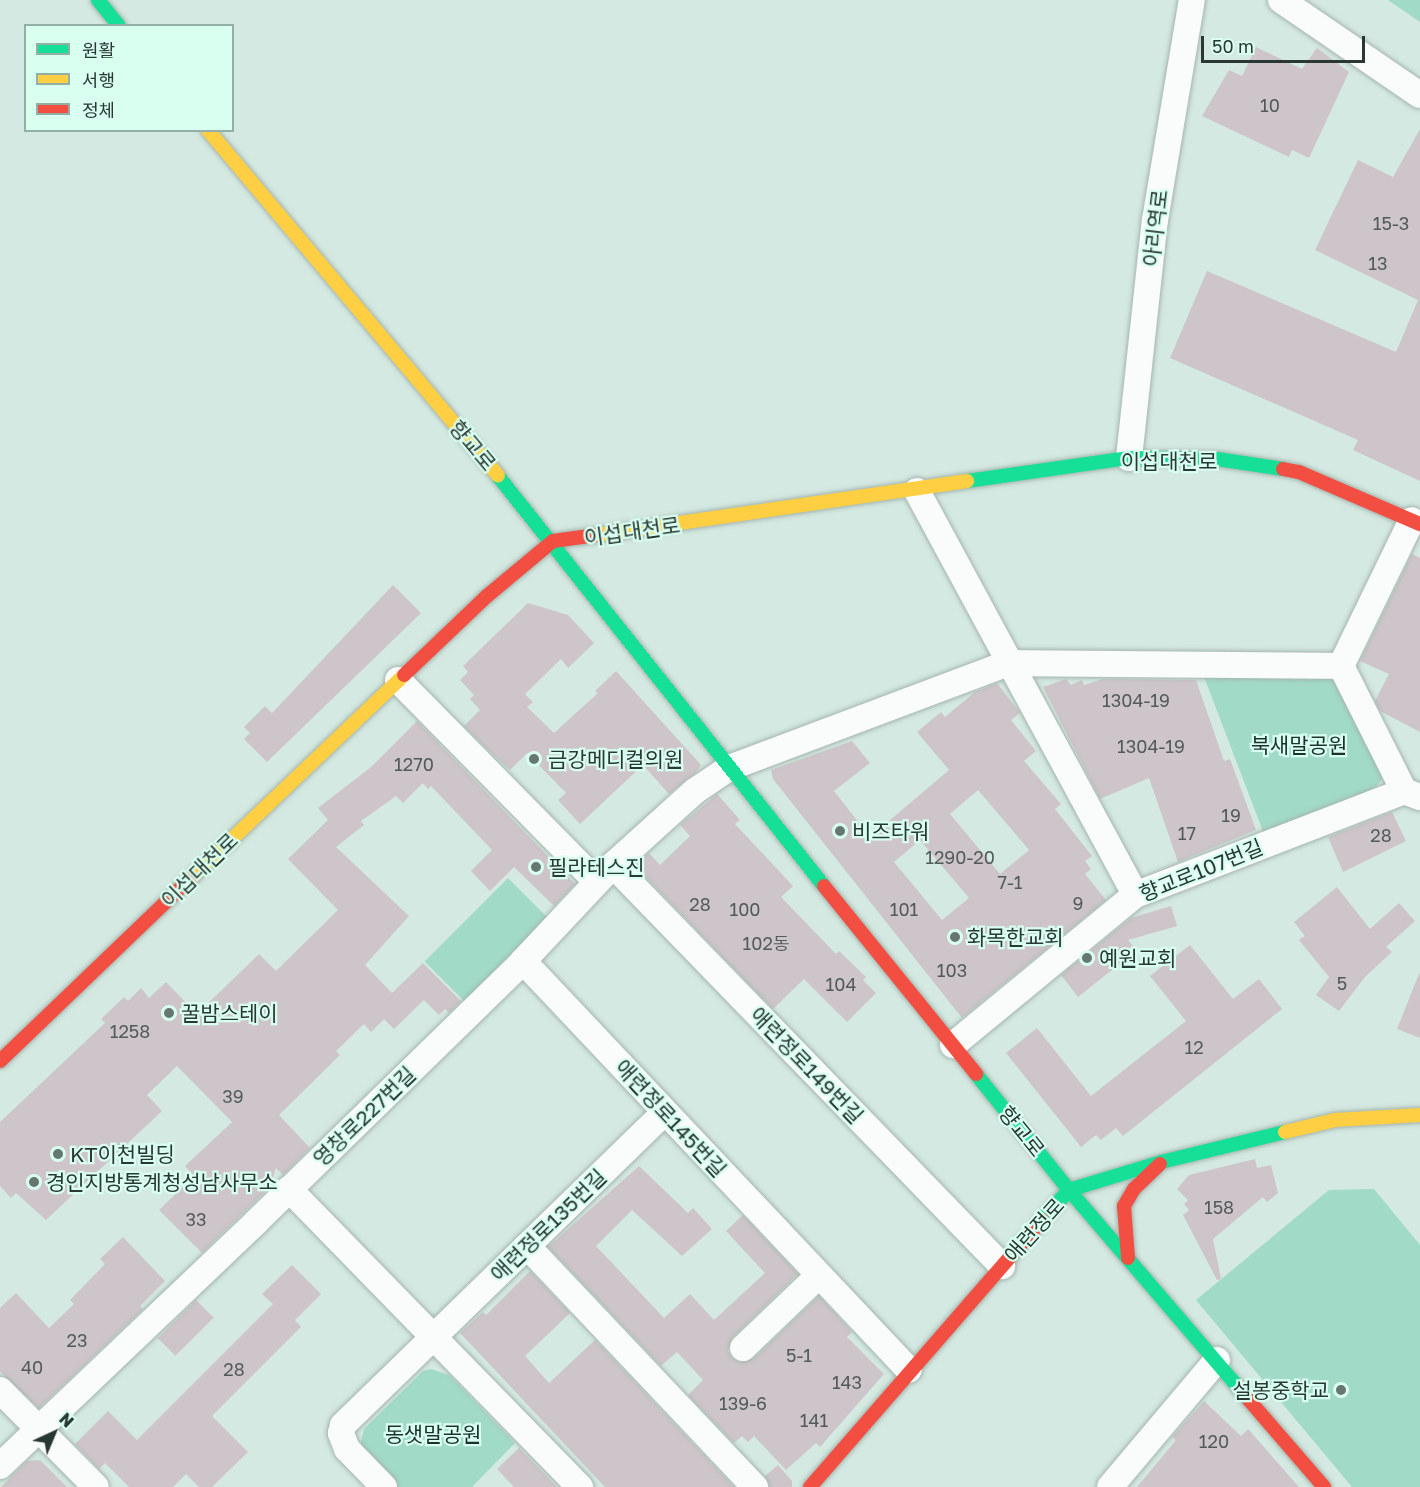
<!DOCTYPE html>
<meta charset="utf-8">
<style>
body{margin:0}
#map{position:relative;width:1420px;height:1487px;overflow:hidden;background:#d4e9e1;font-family:"Golos Text","Noto Sans KR",sans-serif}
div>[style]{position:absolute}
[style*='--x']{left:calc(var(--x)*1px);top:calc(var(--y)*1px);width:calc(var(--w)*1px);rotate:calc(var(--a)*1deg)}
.green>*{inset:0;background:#a1dac7;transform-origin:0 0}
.building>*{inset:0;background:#cec5ca;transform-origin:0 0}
.roads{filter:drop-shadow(0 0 2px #a4b5ae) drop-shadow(0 0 2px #a4b5ae)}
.street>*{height:26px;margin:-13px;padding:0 13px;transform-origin:13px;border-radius:13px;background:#f9fcfa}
.fast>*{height:14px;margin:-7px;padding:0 7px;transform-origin:7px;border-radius:7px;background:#16e098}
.slow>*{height:14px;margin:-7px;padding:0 7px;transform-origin:7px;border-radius:7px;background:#ffcf43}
.jam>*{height:14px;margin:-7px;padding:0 7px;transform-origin:7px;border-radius:7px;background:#f24e42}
.dots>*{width:16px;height:16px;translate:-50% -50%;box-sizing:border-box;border:3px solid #d9fff1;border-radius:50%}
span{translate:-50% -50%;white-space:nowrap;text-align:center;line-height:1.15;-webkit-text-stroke:4.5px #d9fff1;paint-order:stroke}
.number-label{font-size:18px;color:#535b59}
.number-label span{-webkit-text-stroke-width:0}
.street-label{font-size:21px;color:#2a3833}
.park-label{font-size:21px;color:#1b312a}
.poi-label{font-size:21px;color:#2a3833}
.left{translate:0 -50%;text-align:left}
.right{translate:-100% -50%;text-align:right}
.legend{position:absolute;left:24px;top:24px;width:210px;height:108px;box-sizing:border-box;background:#d9fff1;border:2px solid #93afa5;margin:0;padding:8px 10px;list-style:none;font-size:18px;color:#2a3833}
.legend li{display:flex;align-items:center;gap:12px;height:30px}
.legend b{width:30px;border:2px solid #93afa5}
.north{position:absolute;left:24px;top:1403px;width:60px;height:60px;-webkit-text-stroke:4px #d9fff1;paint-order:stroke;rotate:44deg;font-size:16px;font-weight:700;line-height:24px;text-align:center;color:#2a3833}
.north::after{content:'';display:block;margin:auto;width:21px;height:27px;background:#2a3833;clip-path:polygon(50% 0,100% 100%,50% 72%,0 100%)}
.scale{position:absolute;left:1201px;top:36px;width:164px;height:27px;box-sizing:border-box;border:3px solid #2a3833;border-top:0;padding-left:8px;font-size:18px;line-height:21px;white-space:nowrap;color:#2a3833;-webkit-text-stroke:4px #d9fff1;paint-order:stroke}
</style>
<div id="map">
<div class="green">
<div style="clip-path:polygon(1388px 0,1420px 0,1420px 22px)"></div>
<div style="clip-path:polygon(1337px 671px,1383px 776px,1381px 781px,1374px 788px,1264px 834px,1203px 674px)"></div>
<div style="left:508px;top:878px;width:58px;height:118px;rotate:45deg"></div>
<div style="clip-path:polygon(1374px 1189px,1420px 1245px,1420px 1487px,1352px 1487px,1196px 1300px,1329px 1190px)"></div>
<div style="clip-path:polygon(431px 1369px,449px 1375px,515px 1443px,472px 1487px,397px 1487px,360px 1446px,364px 1429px,423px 1371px)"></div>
</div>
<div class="building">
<div style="clip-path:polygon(1256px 47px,1302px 69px,1317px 48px,1349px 72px,1309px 158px,1292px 150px,1289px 157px,1202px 116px,1229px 70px,1242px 76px)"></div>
<div style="clip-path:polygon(1420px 129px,1420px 481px,1353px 450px,1358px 440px,1170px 358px,1207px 271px,1396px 352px,1418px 300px,1315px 250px,1358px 160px,1393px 177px)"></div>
<div style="clip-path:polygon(1412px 554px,1420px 558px,1420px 732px,1380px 711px,1375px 701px,1389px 674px,1360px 661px)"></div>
<div style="clip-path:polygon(393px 585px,421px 613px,267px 762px,244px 739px,250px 733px,244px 727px,265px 706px,272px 713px)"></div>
<div style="clip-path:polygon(528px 603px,568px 615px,594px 643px,568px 668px,561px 659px,525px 694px,533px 702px,527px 707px,554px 733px,598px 693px,595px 691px,616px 671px,701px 765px,696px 772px,669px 794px,643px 765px,580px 824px,558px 800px,566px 793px,527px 753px,510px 770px,486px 748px,464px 726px,480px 710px,470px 699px,474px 695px,460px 680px,468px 672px,463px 666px)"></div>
<div style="clip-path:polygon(1066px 679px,1071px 685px,1082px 680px,1084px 685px,1103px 679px,1196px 680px,1224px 761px,1230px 759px,1256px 830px,1178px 862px,1149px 778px,1100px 799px,1043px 687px)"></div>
<div style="clip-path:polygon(evenodd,997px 683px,1020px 713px,1011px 720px,1036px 751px,1024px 761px,1061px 804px,1055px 809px,1092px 856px,1085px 861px,1091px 869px,1085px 874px,1106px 900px,962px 1018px,773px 779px,771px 770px,852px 741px,870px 763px,834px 791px,870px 837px,949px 770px,917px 732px,941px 712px,945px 717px,975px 692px,997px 683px,978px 790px,1029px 850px,1000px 874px,950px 814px,978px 790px,997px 683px,920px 840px,969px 898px,942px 920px,894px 862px,920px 840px)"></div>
<div style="clip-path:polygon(417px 721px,575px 884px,554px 906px,514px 867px,490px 891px,471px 871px,492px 850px,431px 786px,428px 789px,423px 783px,403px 803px,396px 796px,361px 821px,364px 825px,336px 847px,409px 916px,365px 965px,392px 993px,423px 963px,461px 1001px,449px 1013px,445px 1009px,439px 1015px,424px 1000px,394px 1029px,384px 1019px,371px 1032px,364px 1024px,336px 1051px,340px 1055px,279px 1115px,310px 1148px,283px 1175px,276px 1168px,270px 1187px,202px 1253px,159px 1210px,194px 1176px,185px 1166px,232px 1122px,177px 1066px,147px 1095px,162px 1111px,46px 1220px,16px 1193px,11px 1198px,0 1186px,0 1122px,105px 1023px,101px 1019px,124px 997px,128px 1001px,141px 988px,149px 998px,166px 982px,197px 1014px,259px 954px,276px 971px,338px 910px,288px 859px,328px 820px,318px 808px,371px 767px)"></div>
<div style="clip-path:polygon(717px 794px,740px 820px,735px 824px,793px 886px,781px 897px,836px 954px,839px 951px,866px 977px,863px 980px,876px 993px,847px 1022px,804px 979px,773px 1009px,635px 866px,649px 853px,660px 865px,690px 836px,680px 825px)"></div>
<div style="clip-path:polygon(1392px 812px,1406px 841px,1343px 872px,1328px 837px)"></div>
<div style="clip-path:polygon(1337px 887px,1370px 929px,1399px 903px,1415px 921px,1386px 947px,1392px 952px,1365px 977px,1339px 1011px,1316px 995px,1329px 977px,1299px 940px,1305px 936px,1294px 922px)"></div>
<div style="clip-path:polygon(1171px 906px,1177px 926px,1128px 940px,1133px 946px,1119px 958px,1122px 962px,1078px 997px,1061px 975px,1131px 918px)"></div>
<div style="clip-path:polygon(1190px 945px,1233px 999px,1259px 979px,1282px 1009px,1123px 1136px,1116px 1128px,1101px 1140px,1096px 1135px,1081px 1147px,1006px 1053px,1037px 1028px,1091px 1096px,1186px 1021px,1150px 976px)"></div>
<div style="clip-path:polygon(1419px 974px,1420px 974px,1420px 1038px,1397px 1029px)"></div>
<div style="clip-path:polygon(1255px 1159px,1257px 1168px,1271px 1165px,1278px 1193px,1267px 1202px,1263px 1197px,1213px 1239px,1221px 1279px,1217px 1280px,1183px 1215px,1189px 1210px,1184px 1204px,1188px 1200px,1177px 1189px,1189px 1175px)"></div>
<div style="clip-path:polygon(639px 1166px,688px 1213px,693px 1208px,712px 1229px,682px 1256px,632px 1210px,596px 1246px,664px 1318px,690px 1294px,714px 1320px,765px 1273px,726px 1231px,743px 1215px,798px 1274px,732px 1338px,728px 1351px,732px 1358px,739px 1362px,753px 1359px,819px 1296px,852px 1332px,847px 1337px,884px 1374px,820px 1447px,816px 1443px,786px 1470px,754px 1436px,748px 1442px,742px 1436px,734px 1443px,688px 1395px,703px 1380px,677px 1352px,661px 1366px,548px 1247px)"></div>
<div style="clip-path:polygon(123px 1237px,165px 1281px,140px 1306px,143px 1309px,39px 1408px,0 1372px,0 1308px,16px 1293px,49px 1328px,74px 1304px,70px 1300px,105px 1264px,100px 1259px)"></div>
<div style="clip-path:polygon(292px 1265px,321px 1294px,295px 1320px,301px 1327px,212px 1416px,248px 1452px,212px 1487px,199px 1487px,186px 1474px,173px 1487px,129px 1487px,105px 1463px,99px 1469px,75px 1444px,108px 1411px,137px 1440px,273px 1304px,262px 1294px)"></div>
<div style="clip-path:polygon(530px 1271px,570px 1313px,525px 1356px,549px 1383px,595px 1340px,734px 1487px,605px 1487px,460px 1333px,483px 1312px,486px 1315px)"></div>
<div style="left:196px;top:1300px;width:25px;height:54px;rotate:45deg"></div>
<div style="clip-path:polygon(1204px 1401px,1241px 1436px,1248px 1429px,1299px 1487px,1137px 1487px,1176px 1440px,1172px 1437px)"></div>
<div style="clip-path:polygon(519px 1448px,534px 1463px,557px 1487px,514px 1487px,497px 1469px)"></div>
<div style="clip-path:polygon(40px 1460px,67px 1487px,1px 1487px,27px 1461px)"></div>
<div style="clip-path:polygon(778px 1465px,792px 1481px,792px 1487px,770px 1487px,765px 1476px)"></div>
</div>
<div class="roads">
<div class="street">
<div style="--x:1281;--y:0;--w:168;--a:34.4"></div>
<div style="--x:1129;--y:458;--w:239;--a:-83.8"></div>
<div style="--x:1155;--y:220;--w:223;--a:-80.5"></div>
<div style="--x:917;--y:491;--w:459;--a:61.6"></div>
<div style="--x:398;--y:680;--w:282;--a:45.4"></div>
<div style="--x:1404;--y:791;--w:140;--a:-116.7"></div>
<div style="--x:1341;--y:666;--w:162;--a:-64.1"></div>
<div style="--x:613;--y:865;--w:559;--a:45.87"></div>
<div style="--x:523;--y:961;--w:562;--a:46.66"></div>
<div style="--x:953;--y:1045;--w:236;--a:-39.5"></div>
<div style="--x:1135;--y:895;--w:288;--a:-21.1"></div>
<div style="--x:1404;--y:791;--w:17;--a:21"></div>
<div style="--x:289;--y:1189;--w:417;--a:45.7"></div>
<div style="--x:527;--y:1246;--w:332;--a:46.6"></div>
<div style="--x:743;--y:1348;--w:105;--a:-43.8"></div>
<div style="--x:0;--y:1390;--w:136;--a:45.3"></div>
<div style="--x:0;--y:1466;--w:354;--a:-43.6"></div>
<div style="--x:256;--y:1222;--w:373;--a:-44.3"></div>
<div style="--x:523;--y:961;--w:132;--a:-46.8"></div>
<div style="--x:613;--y:865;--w:110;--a:-42.1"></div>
<div style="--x:695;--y:791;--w:41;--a:-34.1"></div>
<div style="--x:729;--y:768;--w:298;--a:-20.6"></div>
<div style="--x:1008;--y:663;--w:333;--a:0.5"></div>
<div style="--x:384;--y:1487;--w:53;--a:-134.2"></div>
<div style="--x:347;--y:1449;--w:17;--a:-111"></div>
<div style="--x:341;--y:1433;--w:8;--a:-76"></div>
<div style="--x:343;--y:1425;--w:449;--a:-44.2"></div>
<div style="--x:1110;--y:1487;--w:166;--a:-49.9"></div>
</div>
<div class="fast">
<div style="--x:98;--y:0;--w:33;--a:51"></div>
<div style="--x:498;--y:476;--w:524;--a:51.51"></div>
<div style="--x:967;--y:481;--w:164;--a:-8.1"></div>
<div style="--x:1129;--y:458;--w:88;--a:0.7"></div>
<div style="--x:1217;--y:459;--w:67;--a:8.6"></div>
<div style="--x:976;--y:1074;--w:149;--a:51.3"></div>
<div style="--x:1069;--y:1190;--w:277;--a:49.4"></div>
<div style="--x:1042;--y:1220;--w:40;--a:-48"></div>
<div style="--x:1069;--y:1190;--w:96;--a:-16.9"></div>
<div style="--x:1161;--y:1162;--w:128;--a:-13.6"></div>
</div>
<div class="slow">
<div style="--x:208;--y:130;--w:451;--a:50"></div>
<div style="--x:597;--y:535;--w:374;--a:-8.3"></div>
<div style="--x:191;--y:878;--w:294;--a:-43.6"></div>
<div style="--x:1285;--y:1132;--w:51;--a:-13.5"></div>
<div style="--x:1335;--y:1120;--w:85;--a:-3.4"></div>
</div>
<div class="jam">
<div style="--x:1283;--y:469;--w:16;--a:11"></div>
<div style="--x:1299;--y:472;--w:132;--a:23.3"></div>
<div style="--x:404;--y:675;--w:115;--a:-43.6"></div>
<div style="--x:487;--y:596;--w:86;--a:-39.8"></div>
<div style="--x:553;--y:541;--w:44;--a:-7.8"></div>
<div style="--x:824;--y:886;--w:242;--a:51"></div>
<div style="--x:0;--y:1061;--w:265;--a:-43.8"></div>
<div style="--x:1128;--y:1258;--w:52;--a:-94.4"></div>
<div style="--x:1124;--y:1206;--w:20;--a:-60"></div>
<div style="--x:1134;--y:1189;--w:36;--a:-44"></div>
<div style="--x:1249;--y:1400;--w:115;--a:49.2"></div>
<div style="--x:810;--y:1487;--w:354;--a:-49"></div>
</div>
</div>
<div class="dots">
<div style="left:534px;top:759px;background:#667670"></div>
<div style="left:840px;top:831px;background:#667670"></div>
<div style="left:536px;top:867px;background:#667670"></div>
<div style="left:955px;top:937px;background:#667670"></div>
<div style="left:1087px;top:958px;background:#667670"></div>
<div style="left:169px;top:1013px;background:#667670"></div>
<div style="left:58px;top:1154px;background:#667670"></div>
<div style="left:34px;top:1182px;background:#667670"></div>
<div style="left:1341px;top:1390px;background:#667670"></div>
</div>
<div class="number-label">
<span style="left:1270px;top:105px">10</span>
<span style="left:1391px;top:223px">15-3</span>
<span style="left:1378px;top:263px">13</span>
<span style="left:1136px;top:700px">1304-19</span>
<span style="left:1151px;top:746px">1304-19</span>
<span style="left:414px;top:764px">1270</span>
<span style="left:1231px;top:815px">19</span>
<span style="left:1187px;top:833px">17</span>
<span style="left:1381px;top:835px">28</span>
<span style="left:960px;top:857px">1290-20</span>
<span style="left:1010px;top:882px">7-1</span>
<span style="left:1078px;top:903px">9</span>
<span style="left:700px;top:904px">28</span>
<span style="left:745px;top:909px">100</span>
<span style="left:904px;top:909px">101</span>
<span style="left:766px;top:943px">102동</span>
<span style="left:952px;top:970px">103</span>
<span style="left:1342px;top:983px">5</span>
<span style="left:841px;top:984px">104</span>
<span style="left:130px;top:1031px">1258</span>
<span style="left:1194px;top:1047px">12</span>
<span style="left:233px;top:1096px">39</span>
<span style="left:1219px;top:1207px">158</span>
<span style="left:196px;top:1219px">33</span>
<span style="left:77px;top:1340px">23</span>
<span style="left:799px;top:1355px">5-1</span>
<span style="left:32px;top:1367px">40</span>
<span style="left:234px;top:1369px">28</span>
<span style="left:847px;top:1382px">143</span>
<span style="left:743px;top:1403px">139-6</span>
<span style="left:814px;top:1420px">141</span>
<span style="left:1214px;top:1441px">120</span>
</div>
<div class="street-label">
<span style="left:1155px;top:228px;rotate:-83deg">아리역로</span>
<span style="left:473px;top:445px;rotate:50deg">향교로</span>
<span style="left:1169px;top:461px">이섭대천로</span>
<span style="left:632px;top:531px;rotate:-8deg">이섭대천로</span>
<span style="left:199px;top:870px;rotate:-44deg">이섭대천로</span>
<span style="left:1201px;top:870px;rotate:-22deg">향교로107번길</span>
<span style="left:807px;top:1065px;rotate:46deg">애련정로149번길</span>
<span style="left:364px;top:1116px;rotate:-44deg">영창로227번길</span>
<span style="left:671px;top:1118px;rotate:47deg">애련정로145번길</span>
<span style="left:1022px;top:1131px;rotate:51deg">향교로</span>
<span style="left:548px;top:1225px;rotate:-44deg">애련정로135번길</span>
<span style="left:1034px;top:1230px;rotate:-48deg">애련정로</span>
</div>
<div class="park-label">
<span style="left:1299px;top:745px">북새말공원</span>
<span style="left:433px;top:1434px">동샛말공원</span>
</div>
<div class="poi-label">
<span class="left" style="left:548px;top:759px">금강메디컬의원</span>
<span class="left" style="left:852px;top:831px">비즈타워</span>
<span class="left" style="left:548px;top:867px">필라테스진</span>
<span class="left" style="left:967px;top:937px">화목한교회</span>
<span class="left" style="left:1099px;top:958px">예원교회</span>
<span class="left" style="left:181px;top:1013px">꿀밤스테이</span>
<span class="left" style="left:70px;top:1154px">KT이천빌딩</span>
<span class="left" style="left:46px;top:1182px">경인지방통계청성남사무소</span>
<span class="right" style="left:1329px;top:1390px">설봉중학교</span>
</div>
<ul class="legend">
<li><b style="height:8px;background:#16e098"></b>원활</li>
<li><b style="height:8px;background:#ffcf43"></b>서행</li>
<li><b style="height:8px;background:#f24e42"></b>정체</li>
</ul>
<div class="north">N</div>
<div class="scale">50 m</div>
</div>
